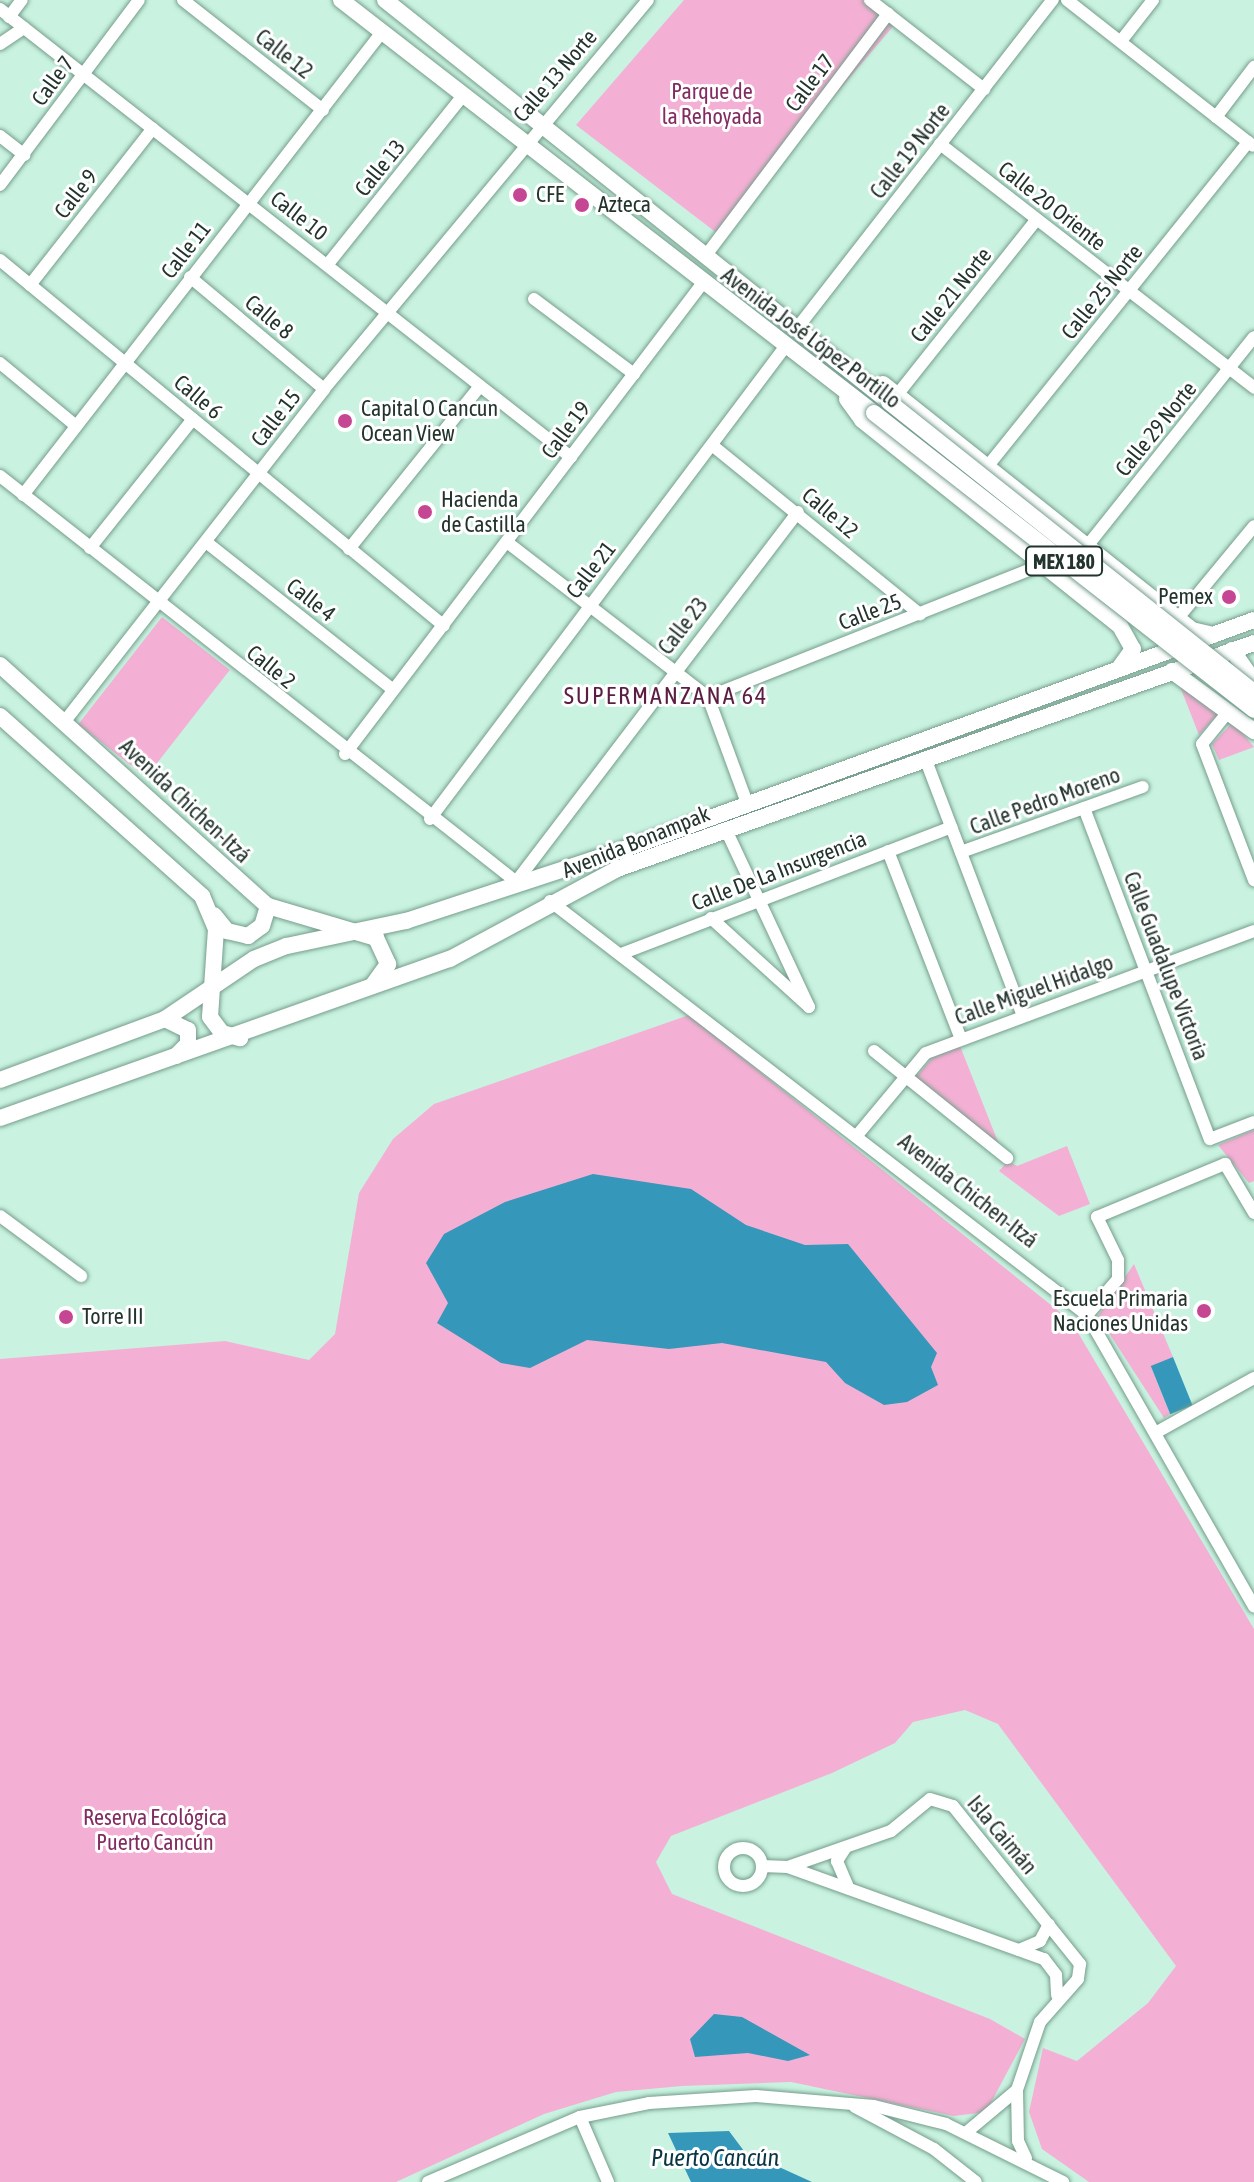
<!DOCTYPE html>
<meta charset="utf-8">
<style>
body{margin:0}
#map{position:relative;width:1254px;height:2182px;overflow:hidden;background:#c9f3e0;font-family:"Asap Condensed",sans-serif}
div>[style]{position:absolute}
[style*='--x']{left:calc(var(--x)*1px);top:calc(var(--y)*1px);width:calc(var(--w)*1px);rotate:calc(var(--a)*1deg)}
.green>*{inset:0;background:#f4b0d4;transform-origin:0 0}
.water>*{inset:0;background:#3597ba;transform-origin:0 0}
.roads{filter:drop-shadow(0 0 2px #769d8c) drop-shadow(0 0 2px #769d8c)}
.minor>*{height:12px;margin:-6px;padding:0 6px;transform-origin:6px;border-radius:6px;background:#fff}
.minor>.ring{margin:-6px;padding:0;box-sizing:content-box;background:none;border:12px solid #fff;border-radius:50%}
.major>*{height:16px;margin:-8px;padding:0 8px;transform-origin:8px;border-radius:8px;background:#fff}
.bridges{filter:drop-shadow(0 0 2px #769d8c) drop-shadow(0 0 2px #769d8c)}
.major-bridge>*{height:16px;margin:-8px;padding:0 8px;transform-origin:8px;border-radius:8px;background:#fff}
.dots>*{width:22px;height:22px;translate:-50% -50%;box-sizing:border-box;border:4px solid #fff;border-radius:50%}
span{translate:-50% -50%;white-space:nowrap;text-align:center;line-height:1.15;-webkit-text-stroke:6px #fff;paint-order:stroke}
.shield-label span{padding:2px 6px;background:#fff;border:2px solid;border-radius:6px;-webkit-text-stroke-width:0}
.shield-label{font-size:20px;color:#23342d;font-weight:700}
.street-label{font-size:22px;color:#23342d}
.park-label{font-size:22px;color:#832c61}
.poi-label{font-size:22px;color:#23342d}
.left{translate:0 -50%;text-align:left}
.right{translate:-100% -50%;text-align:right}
.neighbourhood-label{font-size:24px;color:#5b1e43;letter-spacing:2px}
.water-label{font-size:24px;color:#093544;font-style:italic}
</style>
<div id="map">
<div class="green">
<div style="clip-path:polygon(684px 0,864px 0,895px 24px,718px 234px,576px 125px)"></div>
<div style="left:162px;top:617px;width:86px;height:136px;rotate:38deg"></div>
<div style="clip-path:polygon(1179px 684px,1219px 713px,1199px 735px)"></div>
<div style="clip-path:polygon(1233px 722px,1254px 747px,1219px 760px,1212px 744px)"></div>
<div style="clip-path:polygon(689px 1015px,1071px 1321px,1254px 1629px,1254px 2182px,1089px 2182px,1042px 2149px,1029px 2112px,1043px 2048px,1077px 2061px,1148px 2003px,1176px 1966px,998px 1724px,965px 1710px,913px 1722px,895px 1743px,832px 1773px,671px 1836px,656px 1862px,672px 1894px,990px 2019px,1025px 2039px,986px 2112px,954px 2116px,791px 2082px,682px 2086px,616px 2092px,544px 2114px,396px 2182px,0 2182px,0 1359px,225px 1341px,309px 1360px,335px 1334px,359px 1193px,393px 1139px,434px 1104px)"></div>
<div style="clip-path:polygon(960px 1046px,1002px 1152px,915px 1078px,932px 1058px)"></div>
<div style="clip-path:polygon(1254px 1130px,1254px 1181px,1249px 1183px,1218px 1145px)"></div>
<div style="clip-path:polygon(1067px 1146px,1090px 1204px,1059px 1216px,999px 1171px,1008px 1161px,1017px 1166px)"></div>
<div style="clip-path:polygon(1134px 1264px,1173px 1357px,1151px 1367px,1170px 1414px,1164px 1418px,1098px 1316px)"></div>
</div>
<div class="water">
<div style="clip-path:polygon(593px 1174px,691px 1189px,746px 1225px,805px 1245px,848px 1244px,937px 1353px,931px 1367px,938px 1385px,907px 1402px,884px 1405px,845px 1383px,826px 1362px,722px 1343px,669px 1349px,587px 1340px,530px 1368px,501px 1363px,437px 1323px,448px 1303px,426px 1263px,444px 1234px,505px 1202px)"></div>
<div style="left:1173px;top:1357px;width:52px;height:24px;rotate:68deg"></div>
<div style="clip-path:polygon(714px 2014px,742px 2017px,810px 2055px,788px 2061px,748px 2053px,695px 2057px,690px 2039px)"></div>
<div style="clip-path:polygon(729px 2131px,744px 2151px,812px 2182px,691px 2182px,668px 2133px)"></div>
</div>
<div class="roads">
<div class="minor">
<div style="--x:183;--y:0;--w:178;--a:38.2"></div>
<div style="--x:870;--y:0;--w:145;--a:38"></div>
<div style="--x:1067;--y:0;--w:236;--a:38.1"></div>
<div style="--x:0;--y:9;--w:726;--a:38.12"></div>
<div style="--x:9;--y:17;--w:21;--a:-53"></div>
<div style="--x:1121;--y:41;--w:52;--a:-52"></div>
<div style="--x:0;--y:44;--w:29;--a:-34"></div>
<div style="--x:1216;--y:117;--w:63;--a:-52.8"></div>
<div style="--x:0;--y:136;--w:31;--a:38"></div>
<div style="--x:940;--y:144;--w:398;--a:37.8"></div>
<div style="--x:0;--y:185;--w:231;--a:-53.1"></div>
<div style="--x:707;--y:254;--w:301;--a:-53"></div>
<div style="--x:0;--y:260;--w:575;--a:39.5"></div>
<div style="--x:328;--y:264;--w:214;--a:-51.3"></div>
<div style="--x:190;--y:277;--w:175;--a:39.9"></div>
<div style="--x:30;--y:285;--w:199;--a:-51.9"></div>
<div style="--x:534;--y:299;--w:125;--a:36.9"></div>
<div style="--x:798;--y:327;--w:415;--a:-52.1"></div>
<div style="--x:0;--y:363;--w:97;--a:39.6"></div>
<div style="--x:897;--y:395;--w:223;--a:-51.5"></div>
<div style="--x:713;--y:446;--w:267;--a:39.1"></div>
<div style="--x:987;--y:467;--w:417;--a:-51.2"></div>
<div style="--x:0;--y:476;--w:660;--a:38.17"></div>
<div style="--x:23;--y:495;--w:586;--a:-52.21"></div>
<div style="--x:206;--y:542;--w:237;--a:38.3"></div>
<div style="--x:508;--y:543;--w:252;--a:37.6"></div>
<div style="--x:708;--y:697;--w:113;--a:69.8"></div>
<div style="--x:1088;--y:545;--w:266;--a:-51.4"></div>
<div style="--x:90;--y:548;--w:165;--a:-51.4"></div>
<div style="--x:349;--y:549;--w:209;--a:-51.2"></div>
<div style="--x:1178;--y:618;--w:119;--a:-50.4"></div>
<div style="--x:708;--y:697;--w:365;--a:-21.6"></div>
<div style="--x:1228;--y:712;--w:41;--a:129.1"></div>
<div style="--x:1202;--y:744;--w:146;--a:69.1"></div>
<div style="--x:65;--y:721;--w:421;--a:-52"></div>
<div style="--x:324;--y:389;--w:506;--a:-50.21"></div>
<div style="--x:345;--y:754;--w:590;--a:-52.78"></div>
<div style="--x:925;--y:758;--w:274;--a:69.2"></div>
<div style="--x:1084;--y:808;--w:354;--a:69.2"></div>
<div style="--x:1210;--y:1139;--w:47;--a:-21.1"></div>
<div style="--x:430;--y:819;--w:591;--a:-53.05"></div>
<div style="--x:888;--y:851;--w:199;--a:68.8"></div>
<div style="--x:961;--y:852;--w:193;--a:-19.7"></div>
<div style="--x:516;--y:882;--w:465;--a:-52.7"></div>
<div style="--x:550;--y:901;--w:678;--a:37.63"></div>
<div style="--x:1087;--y:1315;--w:336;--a:60.2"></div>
<div style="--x:711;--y:918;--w:132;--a:42.2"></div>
<div style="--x:809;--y:1007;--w:195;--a:-115.1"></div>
<div style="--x:621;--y:954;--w:354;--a:-21"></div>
<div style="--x:874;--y:1051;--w:171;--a:38.8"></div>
<div style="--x:859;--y:1133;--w:104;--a:-50.1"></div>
<div style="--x:926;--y:1053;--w:350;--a:-20.4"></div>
<div style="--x:0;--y:1216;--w:101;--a:36.5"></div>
<div style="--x:1087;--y:1315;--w:48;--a:-49.3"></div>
<div style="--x:1118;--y:1279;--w:19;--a:-90"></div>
<div style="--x:1118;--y:1260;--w:48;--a:-116"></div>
<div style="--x:1097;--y:1217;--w:139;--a:-22.5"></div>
<div style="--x:1225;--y:1164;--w:57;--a:59.4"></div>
<div style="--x:1157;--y:1432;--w:111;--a:-29.1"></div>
<div style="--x:846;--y:1847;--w:17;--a:123"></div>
<div style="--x:837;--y:1861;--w:30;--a:67"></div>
<div class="ring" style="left:724px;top:1848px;width:26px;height:26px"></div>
<div style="--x:762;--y:1866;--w:26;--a:2"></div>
<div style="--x:788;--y:1867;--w:109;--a:-19.3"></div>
<div style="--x:891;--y:1831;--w:50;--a:-39.4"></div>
<div style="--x:930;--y:1799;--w:24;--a:17"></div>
<div style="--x:953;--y:1806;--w:203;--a:51.2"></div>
<div style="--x:1080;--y:1964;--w:15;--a:98"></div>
<div style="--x:1078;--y:1979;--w:57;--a:131.5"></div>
<div style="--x:1040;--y:2022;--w:72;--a:108.7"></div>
<div style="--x:1017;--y:2090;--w:51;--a:88.9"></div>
<div style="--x:1018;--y:2141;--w:19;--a:65"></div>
<div style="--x:788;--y:1867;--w:272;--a:19.8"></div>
<div style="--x:1044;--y:1959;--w:20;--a:53"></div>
<div style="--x:1056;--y:1975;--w:20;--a:87"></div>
<div style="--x:1019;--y:1950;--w:23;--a:-23"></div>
<div style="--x:1040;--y:1941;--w:19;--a:-62"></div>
<div style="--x:855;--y:2107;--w:89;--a:28"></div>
<div style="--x:934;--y:2149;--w:53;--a:38.2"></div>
<div style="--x:580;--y:2117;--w:71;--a:66.7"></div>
<div style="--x:968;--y:2131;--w:64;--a:-39.9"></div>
<div style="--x:428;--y:2182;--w:165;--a:-23.2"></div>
<div style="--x:580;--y:2117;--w:70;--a:-11.5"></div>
<div style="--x:649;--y:2103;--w:107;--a:-3.7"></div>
<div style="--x:756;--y:2096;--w:118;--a:4.8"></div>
<div style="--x:874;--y:2106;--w:74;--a:14"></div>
<div style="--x:946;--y:2124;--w:131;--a:26.4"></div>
</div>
<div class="major">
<div style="--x:341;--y:0;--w:674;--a:37.77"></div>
<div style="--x:385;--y:0;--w:645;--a:38.58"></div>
<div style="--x:883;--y:384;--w:395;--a:38.5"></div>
<div style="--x:1192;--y:630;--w:22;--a:13"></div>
<div style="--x:847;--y:399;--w:26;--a:54"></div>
<div style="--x:862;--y:420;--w:330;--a:38.6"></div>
<div style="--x:1120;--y:626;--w:26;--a:61"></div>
<div style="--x:1133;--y:649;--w:24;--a:126"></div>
<div style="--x:1232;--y:650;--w:38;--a:55"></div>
<div style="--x:0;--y:665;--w:360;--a:42"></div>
<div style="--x:268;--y:906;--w:113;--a:16.5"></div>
<div style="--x:376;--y:938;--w:29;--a:65"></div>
<div style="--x:388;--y:964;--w:27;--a:126"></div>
<div style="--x:1172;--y:671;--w:102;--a:36.2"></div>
<div style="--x:0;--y:716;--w:271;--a:41.7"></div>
<div style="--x:202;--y:896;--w:36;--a:67"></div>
<div style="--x:216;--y:929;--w:88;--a:93.9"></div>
<div style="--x:210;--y:1017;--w:20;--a:53"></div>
<div style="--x:222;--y:1033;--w:19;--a:16"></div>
<div style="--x:214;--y:915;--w:21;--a:51"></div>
<div style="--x:227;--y:931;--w:22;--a:13"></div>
<div style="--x:248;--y:936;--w:17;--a:-36"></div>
<div style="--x:262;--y:926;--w:21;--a:-73"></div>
<div style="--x:165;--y:1019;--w:25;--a:26"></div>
<div style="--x:188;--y:1030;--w:14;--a:90"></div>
<div style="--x:188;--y:1044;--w:17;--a:135"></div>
<div style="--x:0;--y:1080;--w:176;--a:-20.3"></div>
<div style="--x:165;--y:1019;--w:107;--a:-34"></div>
<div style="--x:254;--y:959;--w:35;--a:-22"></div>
<div style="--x:287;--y:946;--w:122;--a:-11.9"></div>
<div style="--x:406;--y:921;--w:231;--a:-18.2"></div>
<div style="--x:625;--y:849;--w:669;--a:-20.01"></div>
<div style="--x:0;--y:1118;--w:477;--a:-19.5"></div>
<div style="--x:450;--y:959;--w:190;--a:-28.3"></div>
<div style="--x:617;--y:869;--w:676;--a:-19.53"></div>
</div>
</div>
<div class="bridges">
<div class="major-bridge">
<div style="--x:889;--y:402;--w:466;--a:38.5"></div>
<div style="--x:874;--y:413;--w:482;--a:38"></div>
</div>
</div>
<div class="dots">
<div style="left:520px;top:195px;background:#c54794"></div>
<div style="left:582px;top:205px;background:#c54794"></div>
<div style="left:345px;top:421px;background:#c54794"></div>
<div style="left:425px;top:512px;background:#c54794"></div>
<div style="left:1229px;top:597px;background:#c54794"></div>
<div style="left:1204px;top:1311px;background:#c54794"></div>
<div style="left:66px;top:1317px;background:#c54794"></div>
</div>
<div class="shield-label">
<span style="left:1064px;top:561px">MEX 180</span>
</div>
<div class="street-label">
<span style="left:284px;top:54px;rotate:38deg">Calle 12</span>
<span style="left:555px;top:76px;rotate:-49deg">Calle 13 Norte</span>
<span style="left:53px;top:81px;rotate:-54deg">Calle 7</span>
<span style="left:810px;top:83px;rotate:-53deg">Calle 17</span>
<span style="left:910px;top:151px;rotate:-52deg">Calle 19 Norte</span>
<span style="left:380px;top:168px;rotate:-51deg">Calle 13</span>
<span style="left:76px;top:194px;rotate:-52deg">Calle 9</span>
<span style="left:1052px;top:206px;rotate:38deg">Calle 20 Oriente</span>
<span style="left:299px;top:216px;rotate:38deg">Calle 10</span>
<span style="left:186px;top:250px;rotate:-52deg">Calle 11</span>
<span style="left:1102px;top:292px;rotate:-51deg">Calle 25 Norte</span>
<span style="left:951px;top:295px;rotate:-51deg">Calle 21 Norte</span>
<span style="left:269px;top:317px;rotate:40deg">Calle 8</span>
<span style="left:811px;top:338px;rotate:37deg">Avenida José López Portillo</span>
<span style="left:198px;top:397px;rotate:40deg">Calle 6</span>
<span style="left:276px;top:418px;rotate:-52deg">Calle 15</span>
<span style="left:1156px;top:429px;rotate:-51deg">Calle 29 Norte</span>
<span style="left:566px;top:430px;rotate:-53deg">Calle 19</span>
<span style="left:830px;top:513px;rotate:40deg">Calle 12</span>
<span style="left:591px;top:570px;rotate:-52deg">Calle 21</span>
<span style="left:311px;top:600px;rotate:38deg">Calle 4</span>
<span style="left:870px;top:612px;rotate:-21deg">Calle 25</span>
<span style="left:683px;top:626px;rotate:-52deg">Calle 23</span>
<span style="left:271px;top:667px;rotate:39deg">Calle 2</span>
<span style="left:185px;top:801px;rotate:43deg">Avenida Chichen-Itzá</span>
<span style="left:1045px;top:801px;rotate:-20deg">Calle Pedro Moreno</span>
<span style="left:636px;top:842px;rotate:-22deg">Avenida Bonampak</span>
<span style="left:779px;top:871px;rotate:-21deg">Calle De La Insurgencia</span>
<span style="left:1166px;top:966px;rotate:69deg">Calle Guadalupe Victoria</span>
<span style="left:1034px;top:990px;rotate:-20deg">Calle Miguel Hidalgo</span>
<span style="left:968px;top:1191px;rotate:38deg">Avenida Chichen-Itzá</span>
<span style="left:1002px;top:1835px;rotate:50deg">Isla Caimán</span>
</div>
<div class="park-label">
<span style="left:712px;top:104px">Parque de<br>la Rehoyada</span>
<span style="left:155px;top:1830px">Reserva Ecológica<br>Puerto Cancún</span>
</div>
<div class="poi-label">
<span class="left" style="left:536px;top:195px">CFE</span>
<span class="left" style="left:598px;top:205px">Azteca</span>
<span class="left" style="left:361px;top:421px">Capital O Cancun<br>Ocean View</span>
<span class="left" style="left:441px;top:512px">Hacienda<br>de Castilla</span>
<span class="right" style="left:1213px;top:597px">Pemex</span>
<span class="right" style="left:1188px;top:1311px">Escuela Primaria<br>Naciones Unidas</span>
<span class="left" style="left:82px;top:1317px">Torre III</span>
</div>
<div class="neighbourhood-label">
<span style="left:666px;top:696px">SUPERMANZANA 64</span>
</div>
<div class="water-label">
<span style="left:715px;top:2158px">Puerto Cancún</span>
</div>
</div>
